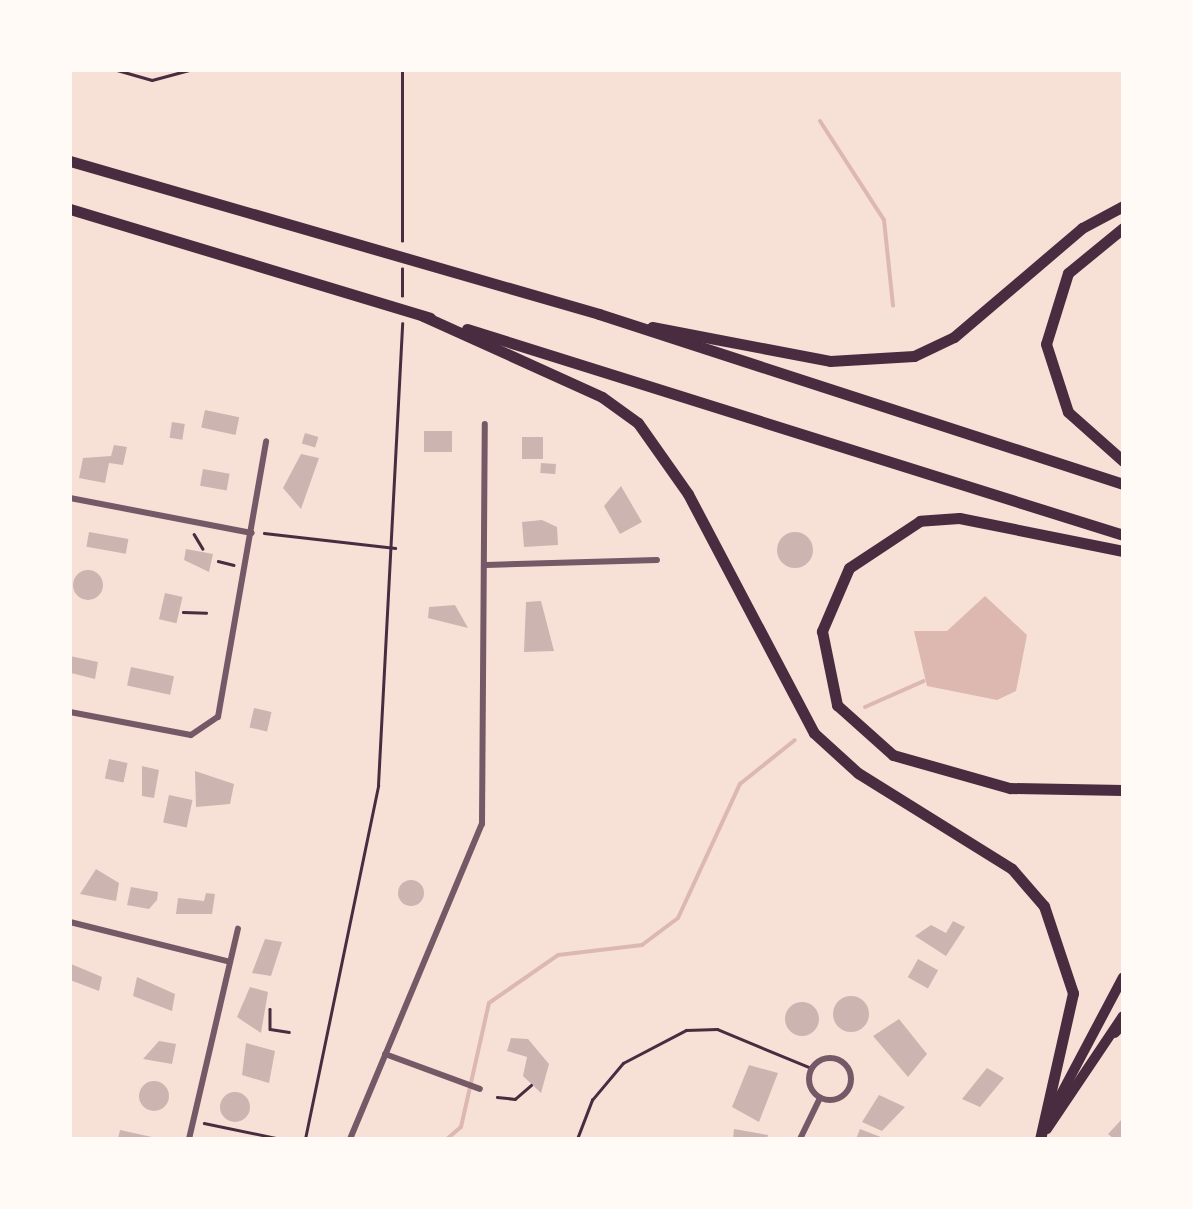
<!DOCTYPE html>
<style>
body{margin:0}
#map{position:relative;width:1193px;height:1209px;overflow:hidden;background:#f7e1d7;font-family:Montserrat,sans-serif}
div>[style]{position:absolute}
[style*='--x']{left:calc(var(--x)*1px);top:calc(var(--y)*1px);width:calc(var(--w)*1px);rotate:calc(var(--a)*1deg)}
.water>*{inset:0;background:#dcb8b0}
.stream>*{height:4px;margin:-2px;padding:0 2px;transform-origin:2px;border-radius:2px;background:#dcb8b0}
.building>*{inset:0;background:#ccb4b1;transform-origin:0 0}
.round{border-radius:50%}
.path>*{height:2.5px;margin:-1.25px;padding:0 1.25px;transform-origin:1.25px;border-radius:1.25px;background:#4a2c40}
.minor>*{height:6px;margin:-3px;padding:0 3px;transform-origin:3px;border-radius:3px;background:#755966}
.minor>.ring{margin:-3px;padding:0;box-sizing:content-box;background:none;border:6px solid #755966;border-radius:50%}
.primary>*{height:10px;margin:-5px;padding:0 5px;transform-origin:5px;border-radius:5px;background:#4a2c40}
.motorway>*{height:11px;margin:-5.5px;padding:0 5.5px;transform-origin:5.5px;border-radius:5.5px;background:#4a2c40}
span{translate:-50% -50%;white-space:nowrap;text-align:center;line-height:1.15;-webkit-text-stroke:10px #fffaf5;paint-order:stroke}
.frame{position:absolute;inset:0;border:72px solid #fffaf5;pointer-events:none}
</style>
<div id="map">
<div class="water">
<div style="clip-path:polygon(985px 596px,1027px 635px,1016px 691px,997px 700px,927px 686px,914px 631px,947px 631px)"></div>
</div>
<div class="stream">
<div style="--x:820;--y:121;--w:118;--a:57.1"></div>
<div style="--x:884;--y:220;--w:86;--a:84"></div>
<div style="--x:865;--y:707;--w:64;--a:-23.8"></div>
<div style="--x:447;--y:1139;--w:18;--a:-41"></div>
<div style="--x:461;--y:1127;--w:127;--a:-77.3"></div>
<div style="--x:489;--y:1003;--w:84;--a:-34.8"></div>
<div style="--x:558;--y:955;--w:85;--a:-6.8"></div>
<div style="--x:642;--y:945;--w:45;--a:-36.9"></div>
<div style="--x:678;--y:918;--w:148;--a:-65.2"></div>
<div style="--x:740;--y:784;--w:70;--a:-38.7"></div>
</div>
<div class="building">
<div style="left:205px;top:410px;width:35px;height:18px;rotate:12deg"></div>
<div style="left:172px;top:422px;width:13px;height:16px;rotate:9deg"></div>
<div style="left:424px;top:431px;width:28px;height:21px"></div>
<div style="left:305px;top:433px;width:14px;height:11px;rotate:17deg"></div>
<div style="left:522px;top:437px;width:21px;height:22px"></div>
<div style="clip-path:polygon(114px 445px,127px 447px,123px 465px,109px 463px,105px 483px,79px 478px,83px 458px,111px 456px)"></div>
<div style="clip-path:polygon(301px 454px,319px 458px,301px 509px,283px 488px)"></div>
<div style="left:541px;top:463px;width:15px;height:10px;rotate:4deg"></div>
<div style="left:203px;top:469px;width:27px;height:17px;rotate:10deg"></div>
<div style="clip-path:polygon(621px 486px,642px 522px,620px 534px,604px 506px)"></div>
<div style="clip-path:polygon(542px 520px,557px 527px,558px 545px,524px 547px,522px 522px)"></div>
<div style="left:89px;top:532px;width:40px;height:15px;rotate:10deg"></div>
<div class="round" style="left:777px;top:532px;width:36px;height:36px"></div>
<div style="clip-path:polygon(186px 549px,213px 554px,209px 572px,184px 560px)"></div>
<div class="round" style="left:73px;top:570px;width:30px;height:30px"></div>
<div style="left:165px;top:593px;width:18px;height:27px;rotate:13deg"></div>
<div style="clip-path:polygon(541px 601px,554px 651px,524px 652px,526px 602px)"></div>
<div style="clip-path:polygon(455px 605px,468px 628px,428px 618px,429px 607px)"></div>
<div style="clip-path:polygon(70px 656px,98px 662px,95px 679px,71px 673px)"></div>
<div style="left:131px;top:667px;width:44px;height:19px;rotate:12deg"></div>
<div style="left:254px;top:708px;width:18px;height:20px;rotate:13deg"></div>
<div style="left:109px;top:759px;width:19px;height:20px;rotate:12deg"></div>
<div style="clip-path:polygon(142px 766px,159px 770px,154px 798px,142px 796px)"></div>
<div style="clip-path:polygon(195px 771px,234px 784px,230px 804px,196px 807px)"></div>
<div style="left:169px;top:795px;width:24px;height:28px;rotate:12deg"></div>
<div style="clip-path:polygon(96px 869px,119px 883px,116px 901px,80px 894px)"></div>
<div class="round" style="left:398px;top:880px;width:26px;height:26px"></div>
<div style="clip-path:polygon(131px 887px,158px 892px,157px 900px,149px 909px,127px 905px)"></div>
<div style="clip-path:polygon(206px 893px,215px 894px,212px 914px,176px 914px,178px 898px,204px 901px)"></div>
<div style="clip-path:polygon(953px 921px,965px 927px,946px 956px,915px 936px,931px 925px,946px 933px)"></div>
<div style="clip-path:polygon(265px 939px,282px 942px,271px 976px,252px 973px)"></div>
<div style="left:918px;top:959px;width:23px;height:21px;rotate:29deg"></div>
<div style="clip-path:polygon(71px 964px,102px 977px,99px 991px,70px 980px)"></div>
<div style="clip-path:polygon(137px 977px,175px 994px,172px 1011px,133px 996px)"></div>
<div style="clip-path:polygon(250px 987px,268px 992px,261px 1033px,237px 1017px)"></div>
<div class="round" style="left:833px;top:996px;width:36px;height:36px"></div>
<div class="round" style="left:785px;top:1002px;width:34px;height:34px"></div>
<div style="clip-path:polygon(899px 1019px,927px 1054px,908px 1077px,873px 1036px)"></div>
<div style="clip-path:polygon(511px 1038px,528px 1039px,549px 1064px,541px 1093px,523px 1076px,527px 1057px,507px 1051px)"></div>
<div style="clip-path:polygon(159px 1041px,176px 1044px,172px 1064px,143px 1059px)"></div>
<div style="clip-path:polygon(246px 1043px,275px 1051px,269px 1083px,242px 1075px)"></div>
<div style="clip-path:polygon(749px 1065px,778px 1073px,759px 1122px,732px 1107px)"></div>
<div style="clip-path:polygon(987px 1068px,1004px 1078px,980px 1107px,962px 1099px)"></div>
<div class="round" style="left:139px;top:1081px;width:30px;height:30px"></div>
<div class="round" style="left:220px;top:1092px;width:30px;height:30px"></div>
<div style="clip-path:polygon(879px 1095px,905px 1107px,882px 1131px,862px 1122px)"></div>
<div style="clip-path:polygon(1123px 1118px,1123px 1139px,1114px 1139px,1108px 1134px)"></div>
<div style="clip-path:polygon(734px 1129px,768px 1135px,767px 1139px,733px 1139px)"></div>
<div style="clip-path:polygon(860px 1129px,886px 1139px,856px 1139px)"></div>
<div style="clip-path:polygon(120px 1130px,152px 1137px,152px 1139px,118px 1139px)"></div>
</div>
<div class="path">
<div style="--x:117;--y:70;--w:36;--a:16"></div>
<div style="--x:152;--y:80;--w:38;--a:-15"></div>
<div style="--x:402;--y:241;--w:171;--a:-90"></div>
<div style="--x:402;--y:296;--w:27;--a:-90"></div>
<div style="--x:264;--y:533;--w:132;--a:6.5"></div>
<div style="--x:194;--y:534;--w:17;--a:59"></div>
<div style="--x:218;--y:561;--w:16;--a:14"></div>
<div style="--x:183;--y:612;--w:23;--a:2"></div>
<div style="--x:270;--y:1009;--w:20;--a:90"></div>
<div style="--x:270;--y:1029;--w:19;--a:9"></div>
<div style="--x:497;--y:1097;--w:18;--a:6"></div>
<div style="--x:515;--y:1099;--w:21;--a:-41"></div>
<div style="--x:204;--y:1123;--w:79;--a:11.7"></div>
<div style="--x:305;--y:1139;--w:361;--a:-78.3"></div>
<div style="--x:378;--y:785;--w:462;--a:-87"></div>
<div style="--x:577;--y:1139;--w:42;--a:-69"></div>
<div style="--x:592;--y:1100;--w:48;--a:-50"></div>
<div style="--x:623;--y:1063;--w:71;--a:-27.6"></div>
<div style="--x:686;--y:1030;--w:31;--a:-2"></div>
<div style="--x:717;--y:1029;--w:102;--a:22.5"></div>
</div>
<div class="minor">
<div style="--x:70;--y:498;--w:185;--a:10.9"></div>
<div style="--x:486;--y:565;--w:171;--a:-1.7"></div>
<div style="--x:70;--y:712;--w:123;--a:10.8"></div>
<div style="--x:191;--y:735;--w:32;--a:-34"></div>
<div style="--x:218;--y:717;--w:280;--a:-80.1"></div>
<div style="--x:70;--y:922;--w:162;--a:14"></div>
<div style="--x:385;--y:1054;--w:101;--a:20.2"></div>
<div class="ring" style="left:809px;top:1058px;width:36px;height:36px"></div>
<div style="--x:189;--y:1139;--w:216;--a:-76.9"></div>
<div style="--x:350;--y:1139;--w:342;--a:-67.3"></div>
<div style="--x:482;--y:824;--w:400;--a:-89.6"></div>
<div style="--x:800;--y:1139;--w:46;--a:-64"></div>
</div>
<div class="primary">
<div style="--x:1049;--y:1117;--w:158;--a:-62.1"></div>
<div style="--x:1047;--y:1129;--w:136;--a:-56.1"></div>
</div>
<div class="motorway">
<div style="--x:70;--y:161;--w:551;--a:16.13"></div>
<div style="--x:599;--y:314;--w:551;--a:17.97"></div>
<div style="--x:70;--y:209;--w:376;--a:16.8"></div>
<div style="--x:1123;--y:228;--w:71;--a:140.7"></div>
<div style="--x:1068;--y:273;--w:74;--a:107.2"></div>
<div style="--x:1046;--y:344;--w:71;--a:72.1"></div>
<div style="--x:1068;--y:412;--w:74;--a:41.7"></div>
<div style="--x:423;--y:316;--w:196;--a:24.3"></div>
<div style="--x:602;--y:397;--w:44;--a:35.8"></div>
<div style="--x:638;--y:423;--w:87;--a:54.8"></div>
<div style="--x:688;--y:494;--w:270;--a:62.2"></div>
<div style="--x:814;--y:733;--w:59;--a:42.3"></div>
<div style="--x:858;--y:773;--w:181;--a:31.9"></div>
<div style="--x:1012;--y:869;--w:49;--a:49.1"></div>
<div style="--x:1044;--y:906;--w:92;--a:71.6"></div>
<div style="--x:1073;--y:993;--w:150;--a:102.7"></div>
<div style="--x:652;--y:327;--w:181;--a:10.8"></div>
<div style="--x:830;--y:361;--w:84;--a:-3.4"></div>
<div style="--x:914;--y:356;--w:44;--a:-25.4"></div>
<div style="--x:954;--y:337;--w:168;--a:-40.4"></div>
<div style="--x:1082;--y:228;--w:47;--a:-28.2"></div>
<div style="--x:467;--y:329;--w:688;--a:17.43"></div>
<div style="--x:1123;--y:551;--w:167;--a:-168.6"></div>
<div style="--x:959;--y:518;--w:39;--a:176"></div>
<div style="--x:920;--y:521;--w:85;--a:146.5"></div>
<div style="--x:849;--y:568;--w:69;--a:113.2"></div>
<div style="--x:822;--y:631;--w:76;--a:78.5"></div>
<div style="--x:837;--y:705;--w:75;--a:41.8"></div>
<div style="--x:893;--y:755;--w:122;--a:15.8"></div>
<div style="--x:1010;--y:788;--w:113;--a:1"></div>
<div style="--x:1114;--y:1032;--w:13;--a:-48"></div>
</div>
<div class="frame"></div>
</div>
